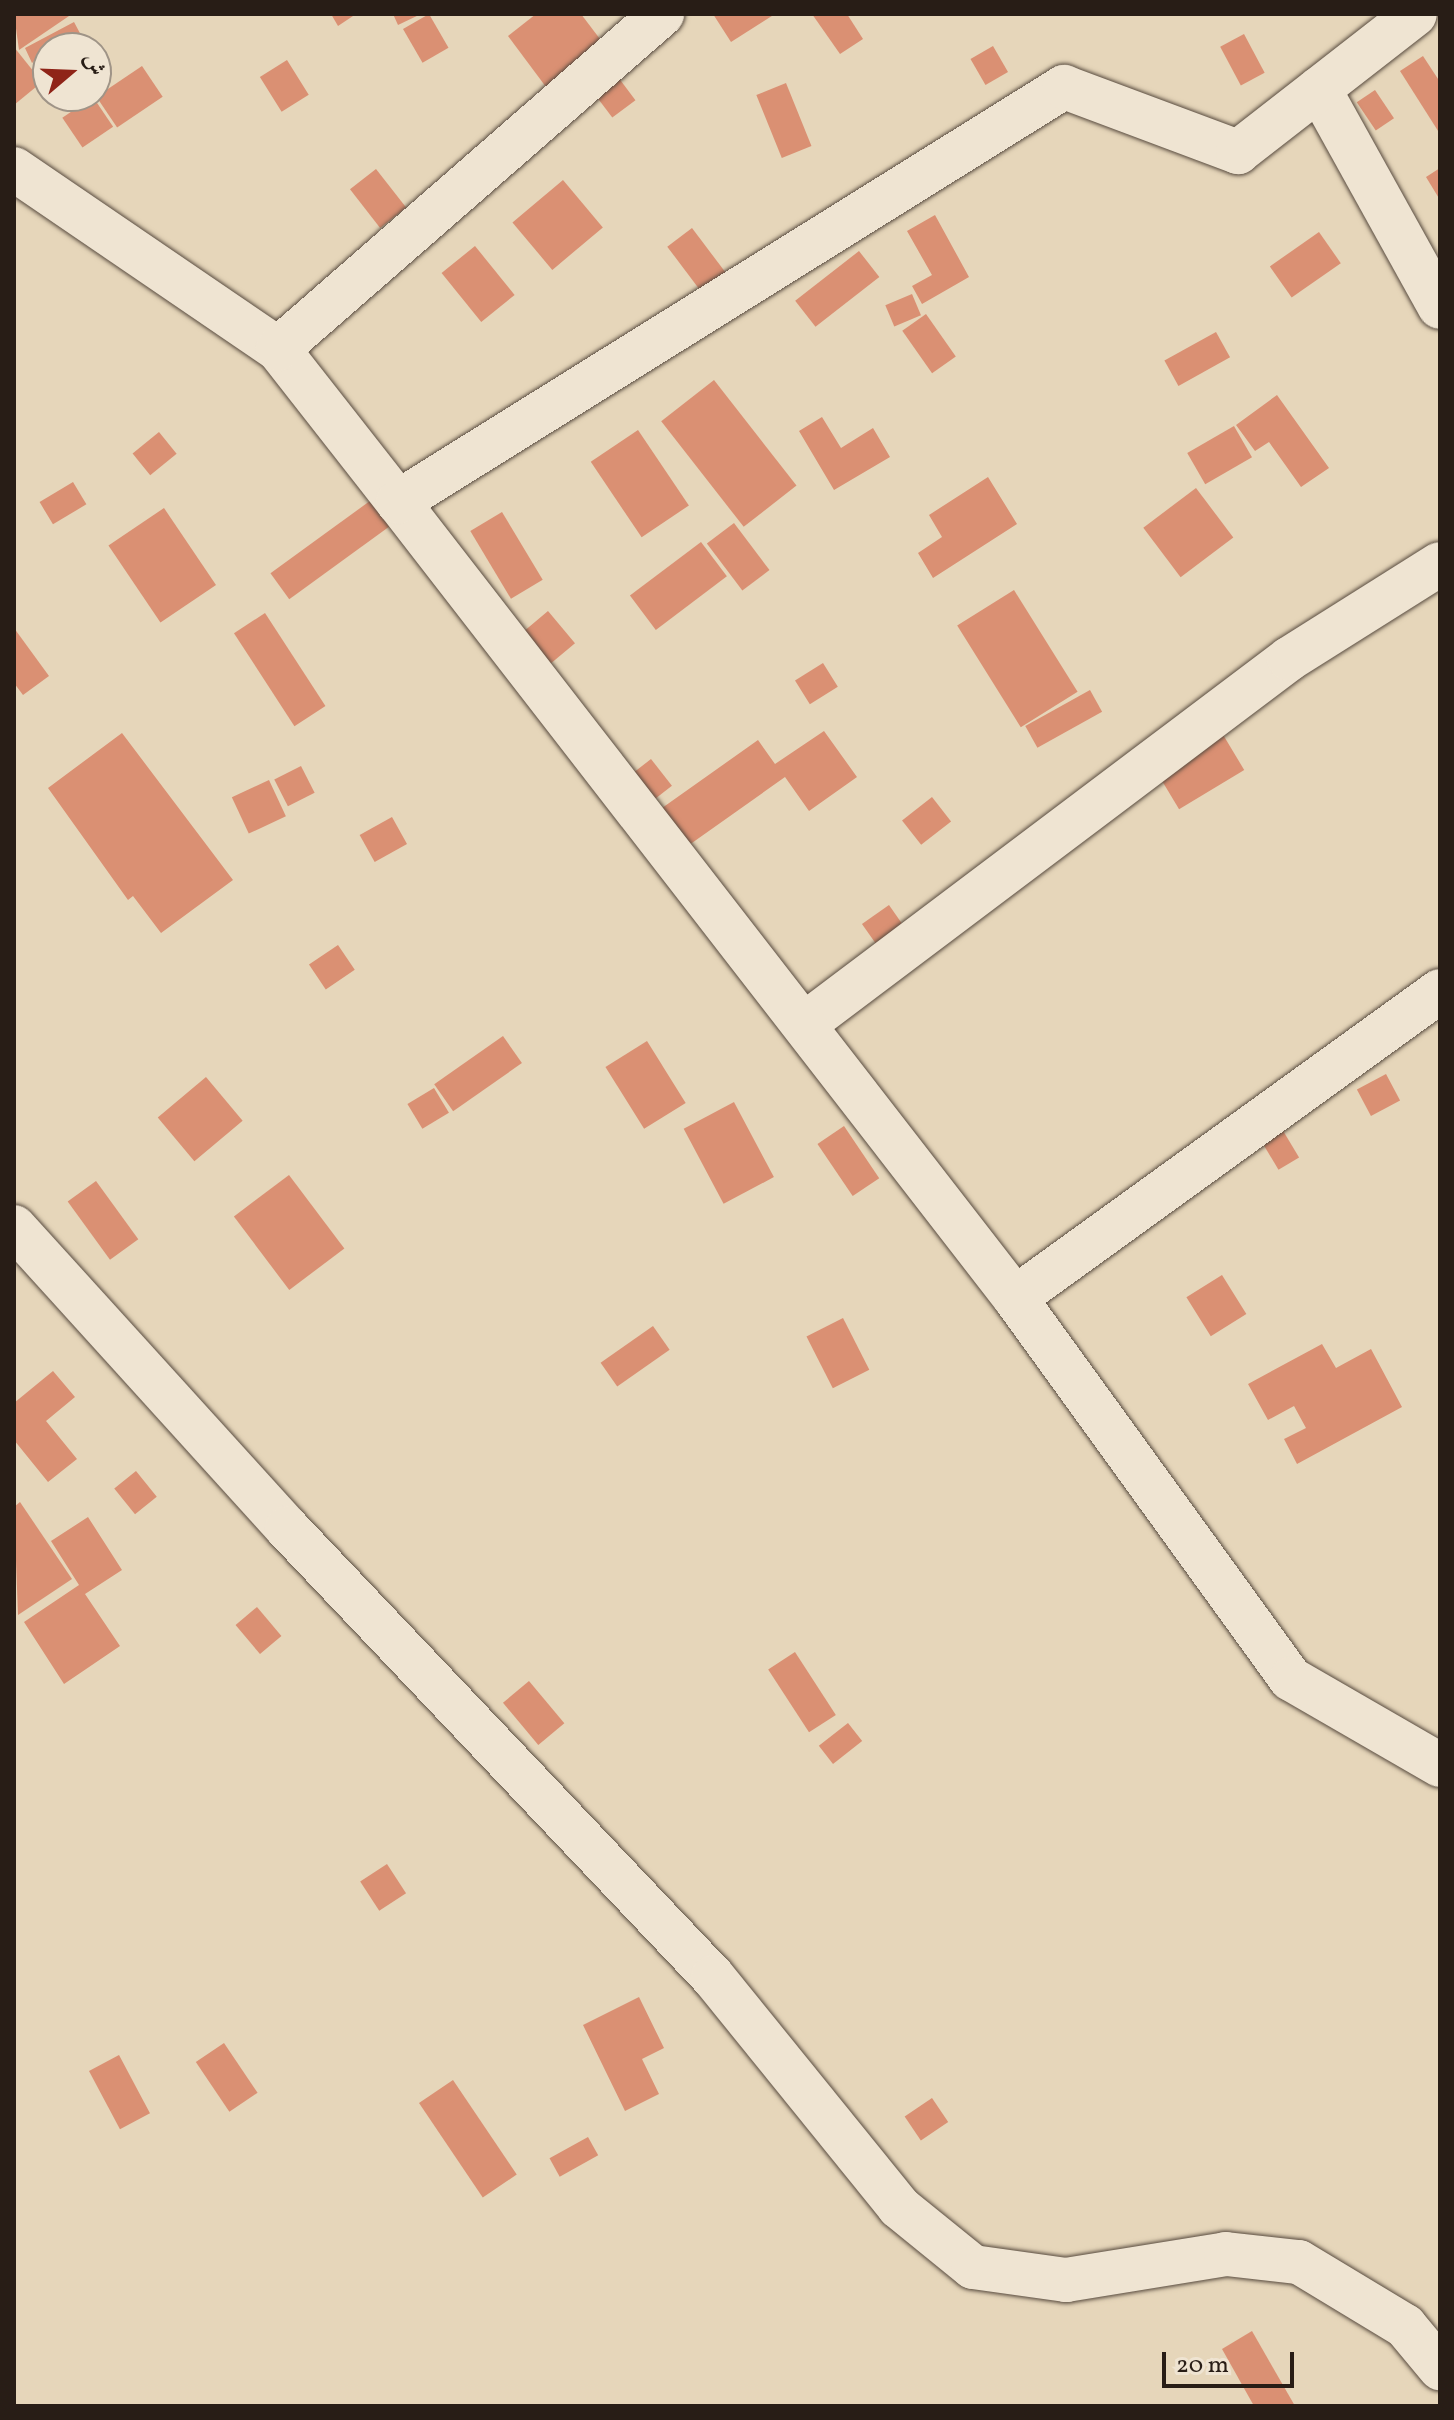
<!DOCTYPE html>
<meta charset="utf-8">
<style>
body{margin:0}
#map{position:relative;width:1454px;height:2420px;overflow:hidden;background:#e6d6ba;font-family:Vollkorn,Amiri,serif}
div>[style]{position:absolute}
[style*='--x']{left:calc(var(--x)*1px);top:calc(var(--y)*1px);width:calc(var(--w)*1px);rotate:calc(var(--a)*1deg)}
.building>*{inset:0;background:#da9073;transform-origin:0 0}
.roads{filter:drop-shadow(0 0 2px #584b3f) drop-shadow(0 0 2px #584b3f)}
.minor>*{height:44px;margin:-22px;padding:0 22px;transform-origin:22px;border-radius:22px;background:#efe4d2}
span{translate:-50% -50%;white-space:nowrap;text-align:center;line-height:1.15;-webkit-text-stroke:6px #efe4d2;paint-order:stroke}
.frame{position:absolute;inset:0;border:16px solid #281d16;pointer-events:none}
.north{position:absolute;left:32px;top:32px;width:80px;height:80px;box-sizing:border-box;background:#efe4d2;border:2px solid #9f9487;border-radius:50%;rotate:71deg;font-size:22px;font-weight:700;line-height:32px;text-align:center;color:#281d16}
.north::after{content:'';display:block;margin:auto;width:28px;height:36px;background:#8f2418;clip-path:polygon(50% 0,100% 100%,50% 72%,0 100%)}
.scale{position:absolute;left:1162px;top:2352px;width:132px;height:36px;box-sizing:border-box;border:4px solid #281d16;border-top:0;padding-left:10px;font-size:24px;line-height:28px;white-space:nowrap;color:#281d16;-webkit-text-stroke:6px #efe4d2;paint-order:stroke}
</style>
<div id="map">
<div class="building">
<div style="clip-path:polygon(14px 14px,72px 14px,19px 50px)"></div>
<div style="clip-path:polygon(331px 14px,356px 14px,338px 26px)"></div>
<div style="clip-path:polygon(393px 14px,421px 14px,398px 25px)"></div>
<div style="left:429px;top:14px;width:39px;height:30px;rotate:60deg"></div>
<div style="clip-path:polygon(536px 14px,581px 14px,603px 43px,546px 87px,508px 36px)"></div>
<div style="clip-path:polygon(713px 14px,775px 14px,731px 42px)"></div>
<div style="clip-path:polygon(812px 14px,847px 14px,863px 39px,840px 54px)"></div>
<div style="clip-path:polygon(74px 22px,82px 37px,48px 48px,32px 63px,25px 48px)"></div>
<div style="left:1244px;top:34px;width:44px;height:27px;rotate:62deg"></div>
<div style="clip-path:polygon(93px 38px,108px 72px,96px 77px,96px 48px,73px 48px)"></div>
<div style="left:993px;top:46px;width:30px;height:26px;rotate:60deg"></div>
<div style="clip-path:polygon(14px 47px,42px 82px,14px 105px)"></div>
<div style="clip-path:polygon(1423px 56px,1440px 82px,1440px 134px,1400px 71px)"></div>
<div style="clip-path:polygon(48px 59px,48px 89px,37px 65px)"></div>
<div style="left:287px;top:60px;width:41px;height:32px;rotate:58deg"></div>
<div style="left:142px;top:66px;width:37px;height:55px;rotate:56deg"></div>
<div style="left:615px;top:73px;width:34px;height:29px;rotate:53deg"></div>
<div style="left:786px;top:83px;width:68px;height:32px;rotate:68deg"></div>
<div style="left:1375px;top:90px;width:34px;height:22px;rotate:56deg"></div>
<div style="left:93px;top:97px;width:36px;height:37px;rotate:56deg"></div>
<div style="clip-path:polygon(1440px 168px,1440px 200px,1426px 177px)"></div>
<div style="left:376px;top:169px;width:49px;height:33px;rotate:52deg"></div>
<div style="left:563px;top:180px;width:62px;height:66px;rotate:50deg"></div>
<div style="clip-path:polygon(935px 215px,969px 277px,922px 304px,912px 286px,932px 275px,907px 231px)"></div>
<div style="left:692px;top:228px;width:59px;height:31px;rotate:53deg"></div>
<div style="left:1319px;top:232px;width:38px;height:60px;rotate:55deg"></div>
<div style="left:475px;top:246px;width:63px;height:43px;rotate:51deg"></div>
<div style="left:859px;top:251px;width:33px;height:81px;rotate:52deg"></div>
<div style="left:912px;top:294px;width:23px;height:29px;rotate:67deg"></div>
<div style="left:926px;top:314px;width:52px;height:29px;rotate:55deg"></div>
<div style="left:1216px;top:332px;width:29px;height:59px;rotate:61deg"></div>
<div style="left:714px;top:380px;width:134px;height:67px;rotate:52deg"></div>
<div style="clip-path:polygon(1277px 395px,1329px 468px,1301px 487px,1269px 442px,1255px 451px,1236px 425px)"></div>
<div style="clip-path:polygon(822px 417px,841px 448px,873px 428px,890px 457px,834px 490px,799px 431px)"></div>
<div style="left:1234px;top:426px;width:36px;height:54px;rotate:60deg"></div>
<div style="left:638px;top:430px;width:91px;height:57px;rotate:56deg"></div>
<div style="left:159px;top:432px;width:28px;height:34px;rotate:51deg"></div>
<div style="clip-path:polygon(988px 477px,1017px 524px,933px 578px,918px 553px,942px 537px,929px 515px)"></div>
<div style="left:73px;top:482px;width:26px;height:39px;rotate:59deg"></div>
<div style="left:1196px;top:488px;width:62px;height:66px;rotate:53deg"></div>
<div style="left:374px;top:498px;width:32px;height:128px;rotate:54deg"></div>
<div style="left:164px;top:508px;width:93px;height:67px;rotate:56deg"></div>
<div style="left:502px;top:512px;width:79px;height:37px;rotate:59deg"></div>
<div style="left:734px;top:523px;width:59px;height:34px;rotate:53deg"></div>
<div style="left:701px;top:542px;width:43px;height:89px;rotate:53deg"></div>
<div style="left:1014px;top:590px;width:120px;height:67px;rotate:58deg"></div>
<div style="left:548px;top:611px;width:42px;height:43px;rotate:50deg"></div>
<div style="left:265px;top:613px;width:111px;height:37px;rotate:57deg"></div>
<div style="clip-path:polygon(14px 628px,49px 676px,23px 695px,14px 683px)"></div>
<div style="left:823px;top:663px;width:28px;height:33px;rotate:58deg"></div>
<div style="left:1090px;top:690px;width:25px;height:74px;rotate:61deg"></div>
<div style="left:1219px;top:728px;width:49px;height:76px;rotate:59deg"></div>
<div style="clip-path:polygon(824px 731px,857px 777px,809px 811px,785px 777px,682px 850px,655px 813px,758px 740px,775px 764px)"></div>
<div style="clip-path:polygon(122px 733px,233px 880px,161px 933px,133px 896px,128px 900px,48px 788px)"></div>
<div style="left:651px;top:759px;width:34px;height:22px;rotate:52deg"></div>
<div style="left:301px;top:766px;width:30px;height:30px;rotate:63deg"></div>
<div style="left:269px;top:780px;width:40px;height:41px;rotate:65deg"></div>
<div style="left:932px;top:797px;width:31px;height:38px;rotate:52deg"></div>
<div style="left:392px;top:817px;width:31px;height:37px;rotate:61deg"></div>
<div style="left:889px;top:905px;width:28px;height:33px;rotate:55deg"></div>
<div style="left:338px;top:945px;width:30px;height:35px;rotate:56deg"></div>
<div style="left:503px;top:1036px;width:33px;height:84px;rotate:55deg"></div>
<div style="left:647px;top:1041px;width:73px;height:49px;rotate:58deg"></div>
<div style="left:1386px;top:1074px;width:30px;height:33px;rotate:62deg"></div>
<div style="left:206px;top:1077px;width:57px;height:63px;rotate:50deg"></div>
<div style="left:434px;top:1088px;width:29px;height:31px;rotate:59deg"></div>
<div style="left:734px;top:1102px;width:85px;height:57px;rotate:62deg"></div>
<div style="left:1279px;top:1124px;width:39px;height:24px;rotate:59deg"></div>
<div style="left:844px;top:1126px;width:63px;height:32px;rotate:56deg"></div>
<div style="left:289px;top:1175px;width:92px;height:69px;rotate:53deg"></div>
<div style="left:96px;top:1181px;width:72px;height:35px;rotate:54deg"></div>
<div style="left:1222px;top:1275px;width:46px;height:42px;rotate:58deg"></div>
<div style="left:843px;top:1318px;width:58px;height:41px;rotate:63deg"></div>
<div style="left:653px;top:1326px;width:29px;height:64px;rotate:55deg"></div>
<div style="clip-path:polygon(1322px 1344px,1336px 1368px,1371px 1349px,1402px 1407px,1297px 1464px,1284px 1439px,1306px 1428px,1294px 1406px,1268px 1420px,1248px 1384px)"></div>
<div style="clip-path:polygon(53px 1371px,75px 1397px,46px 1421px,77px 1459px,48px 1482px,14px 1440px,14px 1403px)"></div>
<div style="left:136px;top:1471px;width:33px;height:28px;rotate:51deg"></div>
<div style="clip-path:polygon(20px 1502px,72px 1579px,18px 1615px,14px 1507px)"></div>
<div style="clip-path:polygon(88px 1517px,122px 1570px,85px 1594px,120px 1646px,64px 1684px,24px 1622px,79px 1585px,51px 1541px)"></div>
<div style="left:257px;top:1607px;width:38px;height:28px;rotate:50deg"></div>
<div style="left:795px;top:1652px;width:75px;height:32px;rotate:57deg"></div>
<div style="left:529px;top:1681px;width:55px;height:34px;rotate:50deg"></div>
<div style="left:848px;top:1723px;width:23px;height:37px;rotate:52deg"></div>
<div style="left:387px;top:1864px;width:35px;height:32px;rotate:57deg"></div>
<div style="clip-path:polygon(639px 1997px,664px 2048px,642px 2059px,659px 2094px,625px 2111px,583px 2025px)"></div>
<div style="left:224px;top:2043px;width:60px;height:34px;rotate:56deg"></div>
<div style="left:119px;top:2055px;width:66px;height:34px;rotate:62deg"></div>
<div style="left:453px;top:2080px;width:114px;height:41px;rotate:56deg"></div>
<div style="left:932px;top:2098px;width:29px;height:33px;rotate:56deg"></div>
<div style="left:588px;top:2137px;width:21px;height:44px;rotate:61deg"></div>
<div style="clip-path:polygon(1252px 2331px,1295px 2406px,1254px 2406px,1222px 2349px)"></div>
</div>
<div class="roads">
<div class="minor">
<div style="--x:1319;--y:89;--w:249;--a:61"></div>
<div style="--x:14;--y:169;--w:320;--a:34.3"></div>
<div style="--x:398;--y:502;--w:194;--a:-128.1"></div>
<div style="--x:278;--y:349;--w:510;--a:-41.1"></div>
<div style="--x:1440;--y:991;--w:524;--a:144.16"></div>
<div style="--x:1015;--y:1298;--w:470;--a:54.1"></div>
<div style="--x:1291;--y:1679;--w:172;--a:30"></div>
<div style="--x:806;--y:1023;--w:605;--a:-37"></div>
<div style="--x:1289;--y:659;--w:178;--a:-32.2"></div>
<div style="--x:14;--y:1227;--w:406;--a:47.8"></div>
<div style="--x:287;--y:1528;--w:619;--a:46.51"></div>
<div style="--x:713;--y:1977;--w:296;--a:51"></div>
<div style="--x:899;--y:2207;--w:95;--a:39"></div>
<div style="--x:973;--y:2267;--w:94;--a:8"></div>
<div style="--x:1066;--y:2280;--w:162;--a:-9.2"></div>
<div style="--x:1226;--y:2254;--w:73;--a:6.3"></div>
<div style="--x:1299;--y:2262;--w:124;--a:31.1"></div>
<div style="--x:1405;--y:2326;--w:55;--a:50.2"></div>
<div style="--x:1015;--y:1298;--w:1007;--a:-127.78"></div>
<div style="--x:398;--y:502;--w:785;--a:-31.93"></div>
<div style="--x:1064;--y:87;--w:186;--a:20.5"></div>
<div style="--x:1238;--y:152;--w:224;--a:-37.9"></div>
</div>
</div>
<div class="frame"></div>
<div class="north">ش</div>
<div class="scale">20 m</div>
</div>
